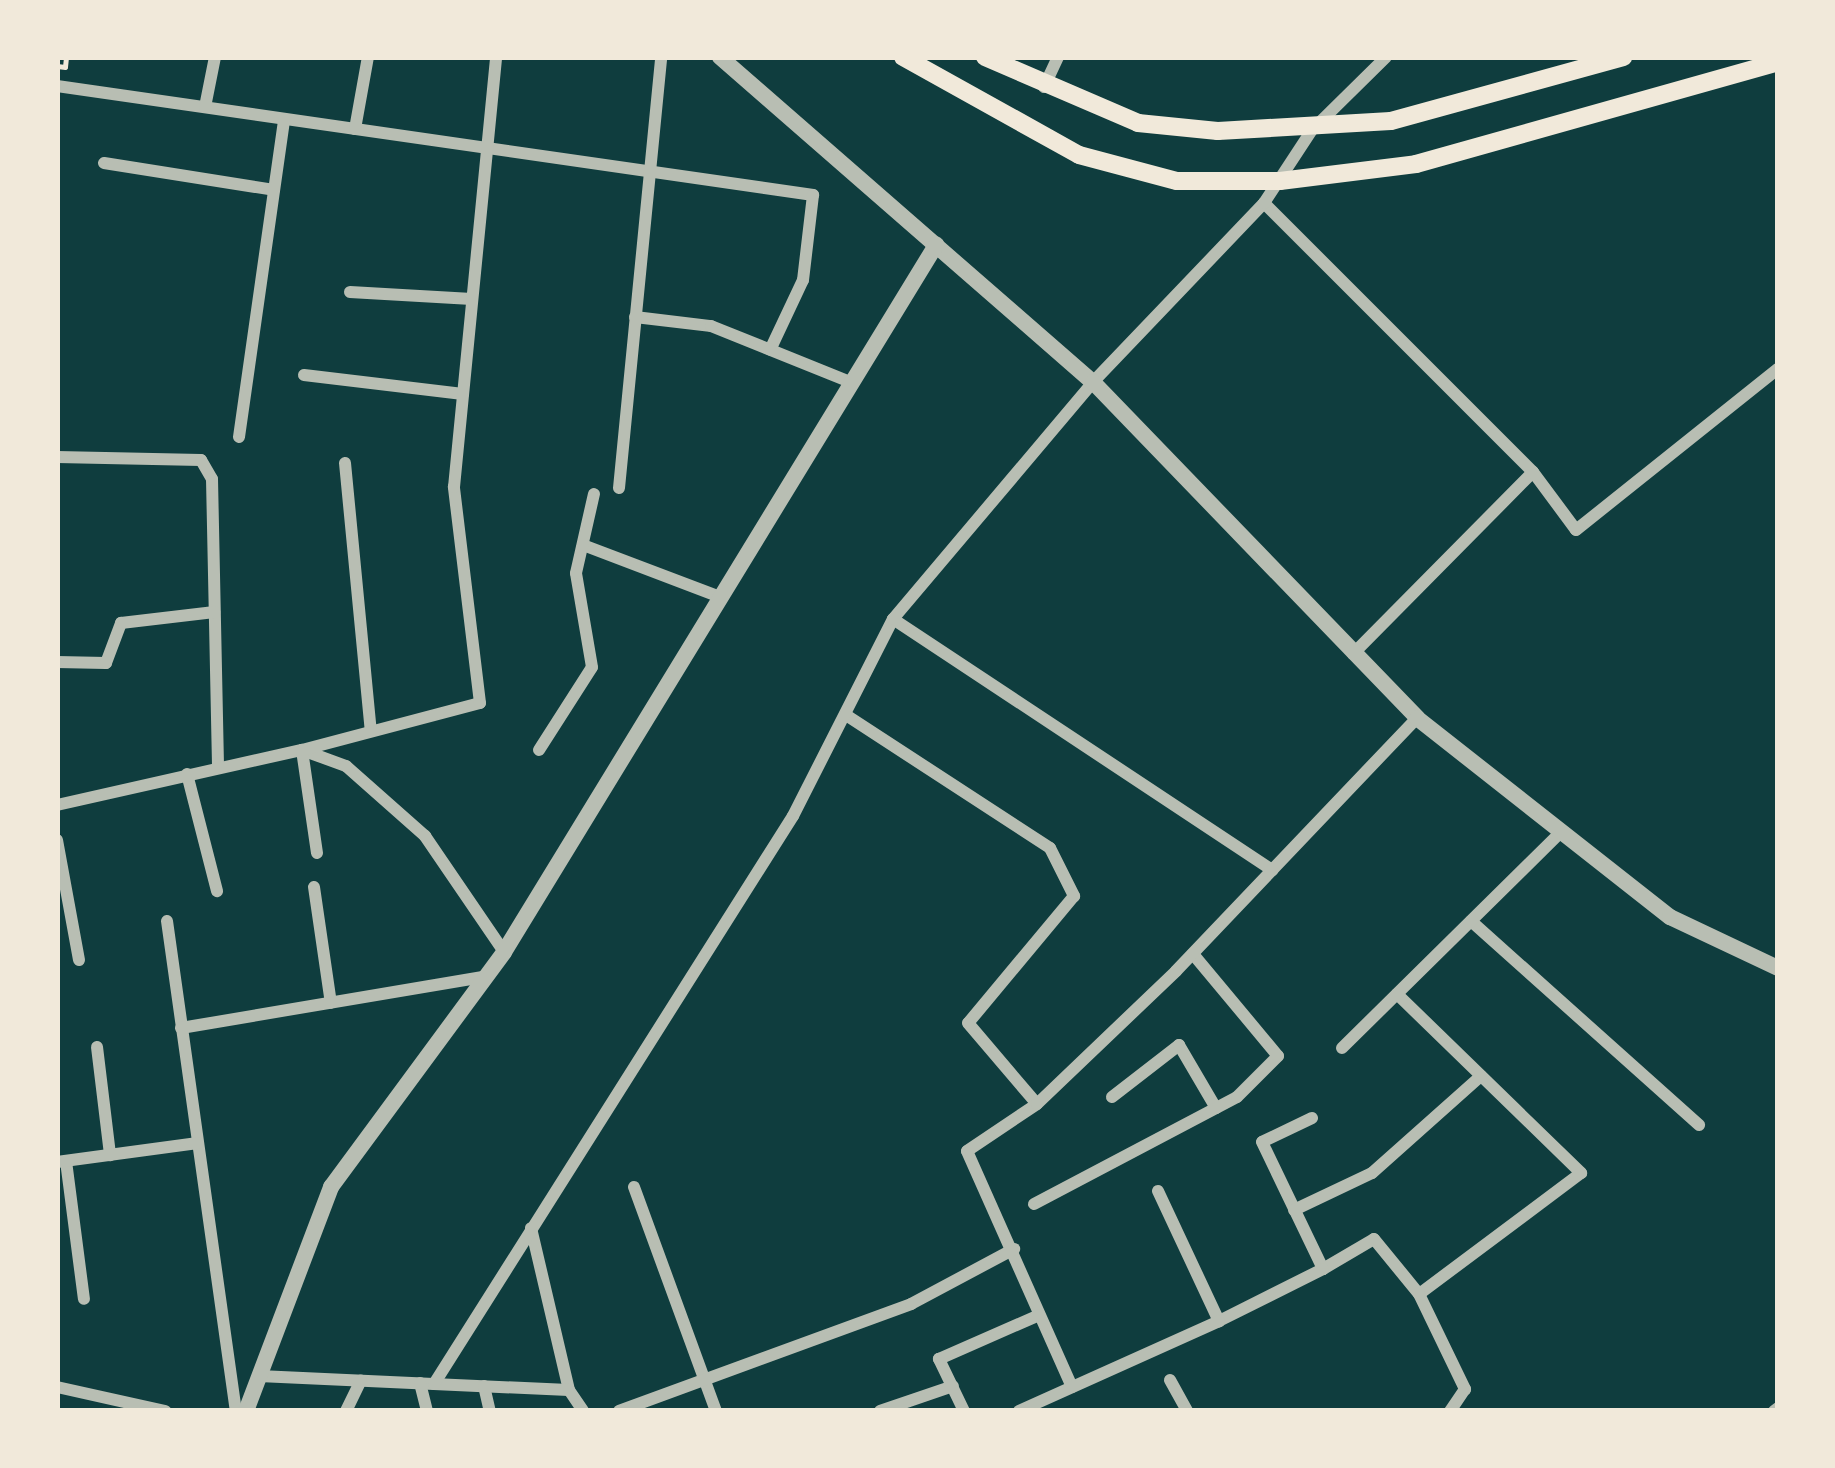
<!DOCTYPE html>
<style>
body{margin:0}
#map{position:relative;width:1835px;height:1468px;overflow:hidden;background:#0f3d3e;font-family:Rubik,sans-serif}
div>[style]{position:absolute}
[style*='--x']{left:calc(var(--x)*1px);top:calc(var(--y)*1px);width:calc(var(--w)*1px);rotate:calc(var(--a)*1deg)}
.path>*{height:4.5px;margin:-2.25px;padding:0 2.25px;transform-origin:2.25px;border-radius:2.25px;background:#f1e9da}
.minor>*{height:12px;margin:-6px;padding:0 6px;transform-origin:6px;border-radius:6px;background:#b8beb3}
.tertiary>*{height:16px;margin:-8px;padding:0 8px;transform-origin:8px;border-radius:8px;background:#b8beb3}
.secondary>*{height:18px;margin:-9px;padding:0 9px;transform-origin:9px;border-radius:9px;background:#f1e9da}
span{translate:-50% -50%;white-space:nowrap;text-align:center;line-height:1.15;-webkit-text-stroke:12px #f1e9da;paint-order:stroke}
.frame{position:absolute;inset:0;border:60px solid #f1e9da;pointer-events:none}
</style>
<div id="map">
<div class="path">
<div style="--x:57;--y:66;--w:8;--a:7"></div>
<div style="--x:65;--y:67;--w:10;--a:-84"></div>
</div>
<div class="minor">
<div style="--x:57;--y:86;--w:764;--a:8.2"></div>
<div style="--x:813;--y:195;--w:86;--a:96.7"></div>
<div style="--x:803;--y:280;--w:77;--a:115.2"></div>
<div style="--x:1044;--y:87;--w:33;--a:-65"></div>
<div style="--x:205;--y:107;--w:51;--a:-78.7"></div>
<div style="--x:355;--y:129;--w:73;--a:-79.8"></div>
<div style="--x:104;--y:163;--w:172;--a:9"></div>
<div style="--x:1264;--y:203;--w:380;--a:45"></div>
<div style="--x:1533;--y:472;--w:256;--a:134.7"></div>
<div style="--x:350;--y:292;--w:122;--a:3.3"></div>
<div style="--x:635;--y:317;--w:77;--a:6.8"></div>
<div style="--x:711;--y:326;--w:150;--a:21.9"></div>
<div style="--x:304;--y:375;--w:160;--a:6.8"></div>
<div style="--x:239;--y:437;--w:321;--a:-81.9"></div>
<div style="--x:57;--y:457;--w:144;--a:1.2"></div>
<div style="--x:201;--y:460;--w:22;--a:60"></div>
<div style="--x:212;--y:479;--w:287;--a:88.8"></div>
<div style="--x:345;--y:463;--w:269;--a:84.5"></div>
<div style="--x:1533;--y:472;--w:72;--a:53.4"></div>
<div style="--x:1576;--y:530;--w:258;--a:-38.6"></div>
<div style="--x:619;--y:488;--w:433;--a:-84.4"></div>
<div style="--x:583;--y:545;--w:147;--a:20.8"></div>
<div style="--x:893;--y:619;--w:455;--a:33.5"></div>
<div style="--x:57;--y:662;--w:49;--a:1.2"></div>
<div style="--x:106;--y:663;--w:43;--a:-69.4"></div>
<div style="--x:121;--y:623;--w:94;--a:-6.7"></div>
<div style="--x:849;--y:717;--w:240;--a:33.1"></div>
<div style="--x:1050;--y:848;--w:54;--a:63.4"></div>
<div style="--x:1074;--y:896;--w:165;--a:129.8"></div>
<div style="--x:968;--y:1023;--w:106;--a:49.6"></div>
<div style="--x:539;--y:750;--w:98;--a:-57.4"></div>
<div style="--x:592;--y:667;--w:95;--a:-99.7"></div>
<div style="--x:576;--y:573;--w:81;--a:-77.2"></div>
<div style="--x:187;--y:774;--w:121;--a:75.6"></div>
<div style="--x:57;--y:805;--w:251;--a:-12.7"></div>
<div style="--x:302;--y:750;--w:47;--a:20"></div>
<div style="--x:346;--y:766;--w:106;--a:41.5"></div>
<div style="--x:425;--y:836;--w:140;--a:55.7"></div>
<div style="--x:57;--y:840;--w:122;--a:79.6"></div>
<div style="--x:317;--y:853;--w:104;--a:-98.3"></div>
<div style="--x:302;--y:750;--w:184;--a:-14.8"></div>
<div style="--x:480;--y:703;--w:218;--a:-96.9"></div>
<div style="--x:454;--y:487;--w:432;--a:-84.4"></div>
<div style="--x:314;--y:887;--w:117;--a:81.7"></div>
<div style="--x:167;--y:921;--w:495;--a:82"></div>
<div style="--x:1471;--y:921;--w:306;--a:41.8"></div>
<div style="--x:1397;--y:994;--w:257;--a:44.2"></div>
<div style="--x:1581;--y:1173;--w:202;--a:143.2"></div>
<div style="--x:1419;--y:1294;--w:106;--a:64.2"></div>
<div style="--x:1465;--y:1389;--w:27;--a:124"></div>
<div style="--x:181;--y:1028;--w:306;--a:-9.6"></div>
<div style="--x:97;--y:1047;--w:109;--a:83.1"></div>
<div style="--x:1342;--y:1048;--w:305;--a:-44.6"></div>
<div style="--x:1112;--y:1097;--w:85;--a:-37.8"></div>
<div style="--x:1179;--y:1045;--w:73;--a:59.6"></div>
<div style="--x:1312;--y:1118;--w:55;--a:154.4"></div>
<div style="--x:1262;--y:1142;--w:141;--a:64.3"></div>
<div style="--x:1323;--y:1269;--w:59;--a:-30.5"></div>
<div style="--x:1374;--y:1239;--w:71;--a:50.7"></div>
<div style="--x:66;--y:1161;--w:139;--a:82.6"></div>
<div style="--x:57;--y:1162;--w:142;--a:-7.7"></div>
<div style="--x:634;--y:1187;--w:239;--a:69.9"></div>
<div style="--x:1158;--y:1191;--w:144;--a:64.9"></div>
<div style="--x:1219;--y:1321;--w:116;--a:-26.6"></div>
<div style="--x:1034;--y:1204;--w:229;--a:-27.8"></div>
<div style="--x:1237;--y:1097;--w:58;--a:-45"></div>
<div style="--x:1278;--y:1056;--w:133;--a:-129.8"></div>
<div style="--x:1294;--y:1210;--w:86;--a:-25.4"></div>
<div style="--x:1372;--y:1173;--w:146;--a:-41.7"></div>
<div style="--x:531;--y:1228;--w:166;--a:76.8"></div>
<div style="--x:259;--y:1376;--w:310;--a:2.6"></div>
<div style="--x:569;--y:1390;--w:25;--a:56"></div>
<div style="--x:1170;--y:1380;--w:35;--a:61"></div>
<div style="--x:420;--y:1383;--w:29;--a:76"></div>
<div style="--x:434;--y:1384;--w:672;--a:-57.71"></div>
<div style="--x:793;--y:816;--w:221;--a:-63.1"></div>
<div style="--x:893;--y:619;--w:310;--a:-49.8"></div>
<div style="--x:1093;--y:382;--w:248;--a:-46.3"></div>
<div style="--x:1264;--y:203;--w:87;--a:-56.7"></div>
<div style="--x:1312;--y:130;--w:104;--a:-44.6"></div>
<div style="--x:484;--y:1386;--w:26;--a:77"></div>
<div style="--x:57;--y:1387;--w:111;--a:12.5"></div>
<div style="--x:1072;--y:1387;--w:258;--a:-114"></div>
<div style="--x:967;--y:1151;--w:84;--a:-33.9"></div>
<div style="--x:1037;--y:1104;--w:192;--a:-43.7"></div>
<div style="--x:1176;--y:971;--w:349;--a:-46.4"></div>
<div style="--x:346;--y:1411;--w:34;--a:-64"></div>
<div style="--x:619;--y:1411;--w:311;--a:-20.1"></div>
<div style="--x:911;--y:1304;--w:117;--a:-28.1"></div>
<div style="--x:880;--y:1411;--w:77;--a:-18.9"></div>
<div style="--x:964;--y:1411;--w:58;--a:-115.7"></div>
<div style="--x:939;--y:1359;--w:109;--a:-23.7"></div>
<div style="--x:1019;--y:1411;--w:219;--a:-24.2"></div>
<div style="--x:1774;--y:1411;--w:5;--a:-37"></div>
</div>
<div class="tertiary">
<div style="--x:720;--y:57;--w:495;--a:41.1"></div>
<div style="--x:1093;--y:382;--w:467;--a:46"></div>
<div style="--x:1417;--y:718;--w:322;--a:38.2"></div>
<div style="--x:1670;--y:917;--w:119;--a:25.3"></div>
<div style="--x:246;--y:1411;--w:240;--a:-69.2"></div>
<div style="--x:331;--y:1187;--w:292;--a:-53.6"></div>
<div style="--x:504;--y:952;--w:829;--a:-58.57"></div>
</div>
<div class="secondary">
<div style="--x:903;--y:57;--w:201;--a:29.1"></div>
<div style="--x:1079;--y:155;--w:101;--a:14.9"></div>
<div style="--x:1177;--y:181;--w:103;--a:0"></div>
<div style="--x:1280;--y:181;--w:137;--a:-7.1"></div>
<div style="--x:1416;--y:164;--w:376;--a:-15.7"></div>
<div style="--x:985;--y:57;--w:167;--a:23.3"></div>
<div style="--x:1138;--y:123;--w:80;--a:5.7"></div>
<div style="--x:1218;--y:131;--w:173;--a:-3.3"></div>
<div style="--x:1391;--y:121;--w:241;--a:-15.4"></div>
</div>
<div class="frame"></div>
</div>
